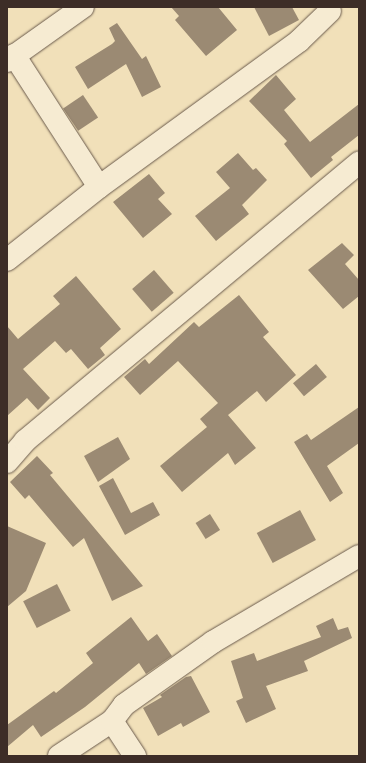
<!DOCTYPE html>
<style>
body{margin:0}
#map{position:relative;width:366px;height:763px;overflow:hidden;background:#f1e0b9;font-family:"IM FELL English",serif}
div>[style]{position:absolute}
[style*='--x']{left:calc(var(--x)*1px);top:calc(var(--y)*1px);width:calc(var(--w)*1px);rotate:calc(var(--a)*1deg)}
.building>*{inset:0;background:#9b8a73;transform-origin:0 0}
.roads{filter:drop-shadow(0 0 1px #6a5a4c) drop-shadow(0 0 1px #6a5a4c)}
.minor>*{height:22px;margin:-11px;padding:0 11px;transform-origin:11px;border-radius:11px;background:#f6ebd2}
span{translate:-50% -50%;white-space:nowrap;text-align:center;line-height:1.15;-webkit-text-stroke:3px #f6ebd2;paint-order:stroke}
.frame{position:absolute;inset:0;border:8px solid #3d2d27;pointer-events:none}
</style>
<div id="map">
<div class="building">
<div style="clip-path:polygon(171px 7px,218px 7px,237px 30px,206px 56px,175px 20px,179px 16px)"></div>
<div style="clip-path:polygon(254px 7px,292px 7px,299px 20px,269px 36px)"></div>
<div style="clip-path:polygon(117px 23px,142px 59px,146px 56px,161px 87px,142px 97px,126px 64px,88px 89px,75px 67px,112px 44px,115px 41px,109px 28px)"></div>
<div style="clip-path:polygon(276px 75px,296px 99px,284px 110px,310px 142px,359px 104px,359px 135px,331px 157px,333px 160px,311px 178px,284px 144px,287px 141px,249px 101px)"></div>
<div style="left:83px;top:95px;width:27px;height:24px;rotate:56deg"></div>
<div style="clip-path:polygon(238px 153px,253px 170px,256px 168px,267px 180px,242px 205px,249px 214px,216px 241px,195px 216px,230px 188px,216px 172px)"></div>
<div style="clip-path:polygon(149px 174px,165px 193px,158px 199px,172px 214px,143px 238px,113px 202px)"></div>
<div style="clip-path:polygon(342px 243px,354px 255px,345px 264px,359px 280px,359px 296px,343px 309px,308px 270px)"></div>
<div style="left:154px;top:270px;width:30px;height:29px;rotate:49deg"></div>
<div style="clip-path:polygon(76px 276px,121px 329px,100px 348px,105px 355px,88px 369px,71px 349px,66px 353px,55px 341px,23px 369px,50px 398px,38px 410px,27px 398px,7px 416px,7px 326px,18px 339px,60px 304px,53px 296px)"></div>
<div style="clip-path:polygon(239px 295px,269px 332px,263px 337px,296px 375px,266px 402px,257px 391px,228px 415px,256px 448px,235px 465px,228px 453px,182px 492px,160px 466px,207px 427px,200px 419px,218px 403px,178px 361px,140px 395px,124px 377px,145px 359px,149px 364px,194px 322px,199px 327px)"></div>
<div style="left:316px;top:364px;width:17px;height:30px;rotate:50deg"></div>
<div style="clip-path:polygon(359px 407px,359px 443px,327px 466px,343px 493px,330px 502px,294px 442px,307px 434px,311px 440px)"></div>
<div style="clip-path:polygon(118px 437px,130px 459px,98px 482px,84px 456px)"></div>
<div style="clip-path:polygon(37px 456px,53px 473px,50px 475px,143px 586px,112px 601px,84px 538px,73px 547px,29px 495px,25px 499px,10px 482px)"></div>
<div style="clip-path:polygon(113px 478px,131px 513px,153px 502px,160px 515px,125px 535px,99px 486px)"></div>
<div style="left:300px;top:510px;width:34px;height:49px;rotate:62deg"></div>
<div style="left:210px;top:514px;width:19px;height:17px;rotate:58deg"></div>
<div style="clip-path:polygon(7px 526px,46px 543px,26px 591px,7px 607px)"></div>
<div style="left:57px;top:584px;width:30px;height:38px;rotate:63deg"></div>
<div style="clip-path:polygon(131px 617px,148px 641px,157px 634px,172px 656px,146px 674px,139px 663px,85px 707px,41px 737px,33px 725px,7px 747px,7px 725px,54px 691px,56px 693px,93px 663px,86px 653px)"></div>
<div style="clip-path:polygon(333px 618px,338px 630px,348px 627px,352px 638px,304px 661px,308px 671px,266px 686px,276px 709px,246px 723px,236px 701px,243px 698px,231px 661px,254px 653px,257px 661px,321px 637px,316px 626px)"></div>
<div style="clip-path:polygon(191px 676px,210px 712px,183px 727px,181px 723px,158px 736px,143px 708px,162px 697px,160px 695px,186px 677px)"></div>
</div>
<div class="roads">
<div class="minor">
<div style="--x:14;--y:55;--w:157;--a:57.2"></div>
<div style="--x:7;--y:61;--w:93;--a:-35.4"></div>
<div style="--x:7;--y:260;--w:117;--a:-38.4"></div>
<div style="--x:99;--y:187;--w:248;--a:-36.1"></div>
<div style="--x:299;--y:41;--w:43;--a:-44.1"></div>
<div style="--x:7;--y:462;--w:28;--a:-49"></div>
<div style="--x:25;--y:441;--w:435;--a:-39.8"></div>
<div style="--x:112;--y:721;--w:42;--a:56.7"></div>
<div style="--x:59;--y:756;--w:64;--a:-33.4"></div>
<div style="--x:112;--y:721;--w:20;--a:-53"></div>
<div style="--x:124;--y:705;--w:109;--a:-35.3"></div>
<div style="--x:213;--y:642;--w:169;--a:-30.5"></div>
</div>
</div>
<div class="frame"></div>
</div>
